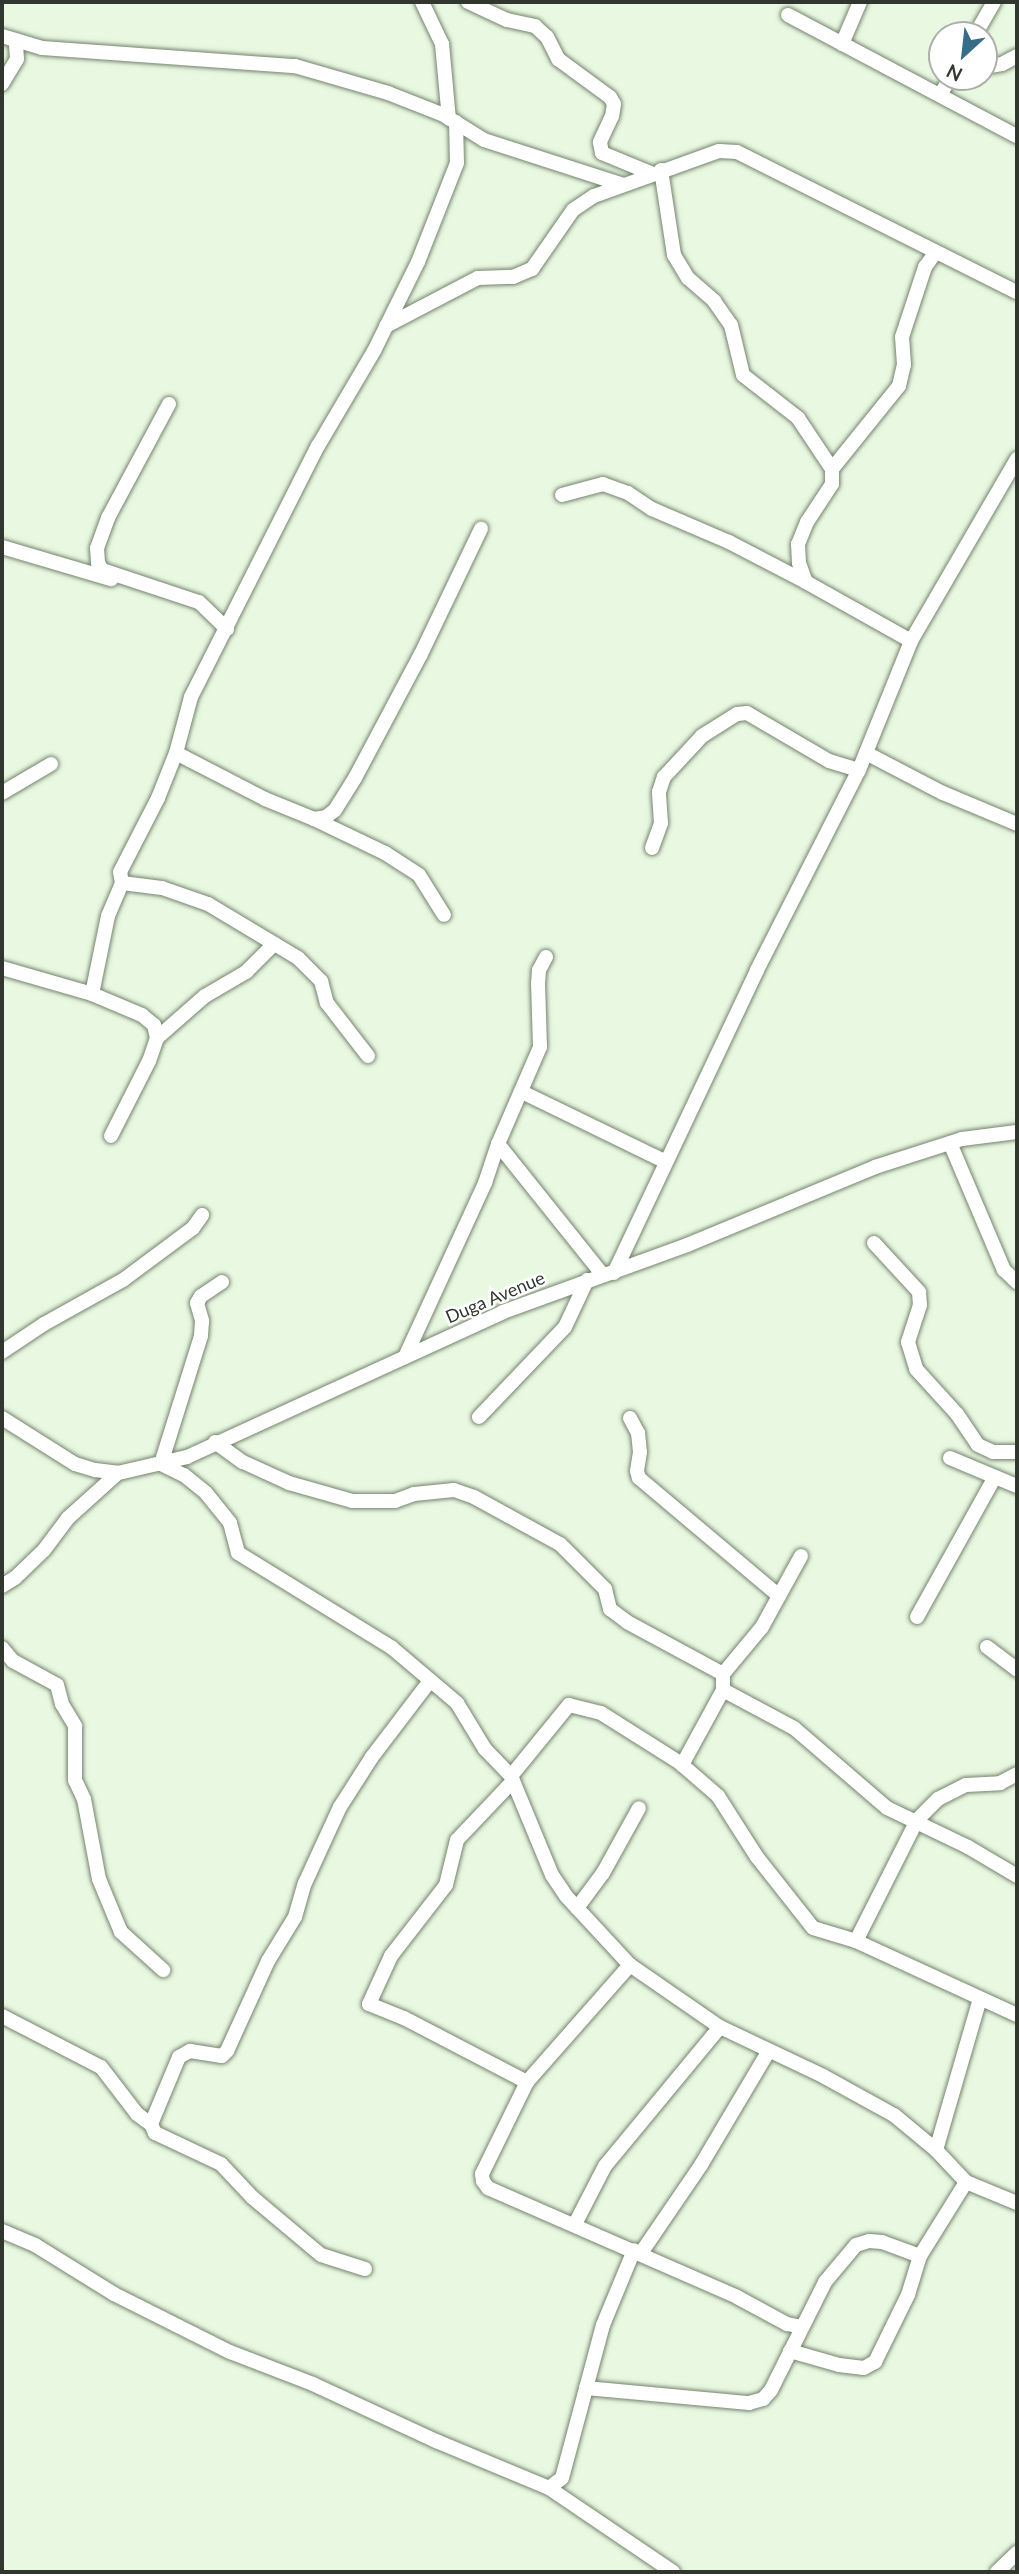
<!DOCTYPE html>
<style>
body{margin:0}
#map{position:relative;width:1019px;height:2574px;overflow:hidden;background:#e9f8e1;font-family:Lato,sans-serif}
div>[style]{position:absolute}
[style*='--x']{left:calc(var(--x)*1px);top:calc(var(--y)*1px);width:calc(var(--w)*1px);rotate:calc(var(--a)*1deg)}
.roads{filter:drop-shadow(0 0 2px #75836e) drop-shadow(0 0 2px #75836e)}
.minor>*{height:14px;margin:-7px;padding:0 7px;transform-origin:7px;border-radius:7px;background:#fff}
span{translate:-50% -50%;white-space:nowrap;text-align:center;line-height:1.15;-webkit-text-stroke:5px #fff;paint-order:stroke}
.street-label{font-size:18px;color:#31362e}
.frame{position:absolute;inset:0;border:4px solid #31362e;pointer-events:none}
.north{position:absolute;left:928px;top:21px;width:70px;height:70px;box-sizing:border-box;background:#fff;border:2px solid #adafab;border-radius:50%;rotate:207deg;font-size:19px;font-weight:700;line-height:28px;text-align:center;color:#31362e}
.north::after{content:'';display:block;margin:auto;width:24px;height:32px;background:#386d89;clip-path:polygon(50% 0,100% 100%,50% 72%,0 100%)}
</style>
<div id="map">
<div class="roads">
<div class="minor">
<div style="--x:422;--y:2;--w:47;--a:64.5"></div>
<div style="--x:442;--y:44;--w:75;--a:84.7"></div>
<div style="--x:468;--y:2;--w:43;--a:24.8"></div>
<div style="--x:507;--y:20;--w:29;--a:12"></div>
<div style="--x:535;--y:26;--w:16;--a:43"></div>
<div style="--x:547;--y:37;--w:25;--a:63"></div>
<div style="--x:558;--y:59;--w:64;--a:36.2"></div>
<div style="--x:610;--y:97;--w:8;--a:60"></div>
<div style="--x:614;--y:104;--w:12;--a:99"></div>
<div style="--x:612;--y:116;--w:29;--a:115"></div>
<div style="--x:600;--y:142;--w:11;--a:80"></div>
<div style="--x:602;--y:153;--w:55;--a:22.4"></div>
<div style="--x:788;--y:15;--w:259;--a:27.9"></div>
<div style="--x:975;--y:35;--w:38;--a:-60"></div>
<div style="--x:2;--y:36;--w:42;--a:16.7"></div>
<div style="--x:42;--y:48;--w:254;--a:4.1"></div>
<div style="--x:295;--y:66;--w:97;--a:16.2"></div>
<div style="--x:388;--y:93;--w:60;--a:21.4"></div>
<div style="--x:444;--y:115;--w:47;--a:32"></div>
<div style="--x:484;--y:140;--w:146;--a:17.9"></div>
<div style="--x:842;--y:44;--w:46;--a:-66.8"></div>
<div style="--x:984;--y:67;--w:18;--a:-9"></div>
<div style="--x:1002;--y:64;--w:17;--a:-28"></div>
<div style="--x:2;--y:84;--w:29;--a:-59"></div>
<div style="--x:17;--y:59;--w:16;--a:-94"></div>
<div style="--x:940;--y:95;--w:21;--a:-59"></div>
<div style="--x:661;--y:170;--w:86;--a:81.3"></div>
<div style="--x:674;--y:255;--w:27;--a:59"></div>
<div style="--x:688;--y:278;--w:35;--a:41"></div>
<div style="--x:714;--y:301;--w:29;--a:55"></div>
<div style="--x:731;--y:325;--w:51;--a:76.5"></div>
<div style="--x:743;--y:375;--w:70;--a:38"></div>
<div style="--x:798;--y:418;--w:61;--a:56.3"></div>
<div style="--x:832;--y:469;--w:15;--a:90"></div>
<div style="--x:832;--y:484;--w:45;--a:123.3"></div>
<div style="--x:807;--y:522;--w:24;--a:112"></div>
<div style="--x:798;--y:544;--w:19;--a:87"></div>
<div style="--x:799;--y:563;--w:20;--a:70"></div>
<div style="--x:806;--y:582;--w:120;--a:29.3"></div>
<div style="--x:386;--y:326;--w:104;--a:-27.6"></div>
<div style="--x:478;--y:278;--w:35;--a:-2"></div>
<div style="--x:513;--y:277;--w:21;--a:-23"></div>
<div style="--x:532;--y:269;--w:72;--a:-55.2"></div>
<div style="--x:573;--y:210;--w:25;--a:-34"></div>
<div style="--x:594;--y:196;--w:133;--a:-19.8"></div>
<div style="--x:719;--y:151;--w:18;--a:3"></div>
<div style="--x:737;--y:152;--w:313;--a:26.6"></div>
<div style="--x:169;--y:404;--w:129;--a:118.2"></div>
<div style="--x:108;--y:518;--w:32;--a:110"></div>
<div style="--x:97;--y:548;--w:15;--a:86"></div>
<div style="--x:98;--y:563;--w:8;--a:60"></div>
<div style="--x:102;--y:570;--w:102;--a:18.3"></div>
<div style="--x:199;--y:602;--w:39;--a:44"></div>
<div style="--x:832;--y:469;--w:107;--a:-51.1"></div>
<div style="--x:899;--y:386;--w:22;--a:-77"></div>
<div style="--x:904;--y:365;--w:28;--a:-94"></div>
<div style="--x:902;--y:337;--w:74;--a:-71.8"></div>
<div style="--x:925;--y:267;--w:17;--a:-54"></div>
<div style="--x:562;--y:495;--w:42;--a:-15"></div>
<div style="--x:603;--y:484;--w:27;--a:20"></div>
<div style="--x:628;--y:493;--w:29;--a:34"></div>
<div style="--x:652;--y:509;--w:84;--a:23.2"></div>
<div style="--x:729;--y:542;--w:87;--a:27.5"></div>
<div style="--x:2;--y:547;--w:114;--a:16.4"></div>
<div style="--x:176;--y:753;--w:100;--a:27.3"></div>
<div style="--x:265;--y:799;--w:53;--a:22.2"></div>
<div style="--x:314;--y:819;--w:12;--a:-9"></div>
<div style="--x:326;--y:817;--w:11;--a:-38"></div>
<div style="--x:335;--y:810;--w:38;--a:-58"></div>
<div style="--x:355;--y:778;--w:140;--a:-62"></div>
<div style="--x:421;--y:654;--w:139;--a:-64.4"></div>
<div style="--x:866;--y:753;--w:87;--a:27.5"></div>
<div style="--x:943;--y:793;--w:80;--a:22.7"></div>
<div style="--x:2;--y:793;--w:57;--a:-30.6"></div>
<div style="--x:314;--y:819;--w:79;--a:25.6"></div>
<div style="--x:385;--y:853;--w:40;--a:32.9"></div>
<div style="--x:419;--y:875;--w:47;--a:58"></div>
<div style="--x:652;--y:848;--w:27;--a:-70"></div>
<div style="--x:661;--y:823;--w:31;--a:-94"></div>
<div style="--x:659;--y:792;--w:16;--a:-72"></div>
<div style="--x:664;--y:777;--w:56;--a:-47.2"></div>
<div style="--x:702;--y:736;--w:41;--a:-32.2"></div>
<div style="--x:737;--y:714;--w:10;--a:-6"></div>
<div style="--x:747;--y:713;--w:95;--a:30.3"></div>
<div style="--x:829;--y:761;--w:31;--a:17"></div>
<div style="--x:122;--y:883;--w:40;--a:7.1"></div>
<div style="--x:162;--y:888;--w:49;--a:19.2"></div>
<div style="--x:208;--y:904;--w:105;--a:31"></div>
<div style="--x:298;--y:958;--w:33;--a:45"></div>
<div style="--x:321;--y:981;--w:23;--a:75"></div>
<div style="--x:327;--y:1003;--w:67;--a:52.3"></div>
<div style="--x:546;--y:957;--w:15;--a:118"></div>
<div style="--x:539;--y:970;--w:13;--a:94"></div>
<div style="--x:538;--y:983;--w:64;--a:88.2"></div>
<div style="--x:540;--y:1047;--w:106;--a:113.4"></div>
<div style="--x:498;--y:1144;--w:166;--a:51.3"></div>
<div style="--x:2;--y:968;--w:94;--a:16.1"></div>
<div style="--x:92;--y:994;--w:54;--a:22.8"></div>
<div style="--x:142;--y:1015;--w:16;--a:40"></div>
<div style="--x:154;--y:1025;--w:13;--a:77"></div>
<div style="--x:157;--y:1038;--w:24;--a:109"></div>
<div style="--x:149;--y:1061;--w:84;--a:116.9"></div>
<div style="--x:92;--y:994;--w:80;--a:-78.4"></div>
<div style="--x:108;--y:916;--w:36;--a:-67"></div>
<div style="--x:122;--y:883;--w:11;--a:-100"></div>
<div style="--x:120;--y:872;--w:83;--a:-62.8"></div>
<div style="--x:158;--y:798;--w:48;--a:-68.2"></div>
<div style="--x:176;--y:753;--w:58;--a:-75"></div>
<div style="--x:191;--y:697;--w:281;--a:-63.2"></div>
<div style="--x:318;--y:446;--w:110;--a:-59.5"></div>
<div style="--x:374;--y:351;--w:99;--a:-63.7"></div>
<div style="--x:418;--y:262;--w:106;--a:-68.5"></div>
<div style="--x:457;--y:163;--w:41;--a:-91.4"></div>
<div style="--x:157;--y:1038;--w:64;--a:-41.2"></div>
<div style="--x:205;--y:996;--w:48;--a:-30.3"></div>
<div style="--x:246;--y:972;--w:40;--a:-45"></div>
<div style="--x:522;--y:1092;--w:160;--a:25.9"></div>
<div style="--x:950;--y:1143;--w:138;--a:67"></div>
<div style="--x:1004;--y:1270;--w:18;--a:43"></div>
<div style="--x:874;--y:1243;--w:67;--a:47.4"></div>
<div style="--x:919;--y:1292;--w:13;--a:86"></div>
<div style="--x:920;--y:1305;--w:39;--a:108"></div>
<div style="--x:908;--y:1342;--w:28;--a:73"></div>
<div style="--x:916;--y:1369;--w:61;--a:47.7"></div>
<div style="--x:957;--y:1414;--w:37;--a:56"></div>
<div style="--x:978;--y:1445;--w:17;--a:25"></div>
<div style="--x:993;--y:1452;--w:24;--a:0"></div>
<div style="--x:614;--y:1273;--w:335;--a:-64.7"></div>
<div style="--x:757;--y:970;--w:225;--a:-63"></div>
<div style="--x:859;--y:770;--w:139;--a:-68"></div>
<div style="--x:911;--y:641;--w:211;--a:-59.8"></div>
<div style="--x:222;--y:1282;--w:25;--a:146"></div>
<div style="--x:201;--y:1296;--w:8;--a:120"></div>
<div style="--x:197;--y:1303;--w:19;--a:74"></div>
<div style="--x:202;--y:1321;--w:15;--a:94"></div>
<div style="--x:201;--y:1336;--w:134;--a:107.4"></div>
<div style="--x:161;--y:1464;--w:25;--a:26"></div>
<div style="--x:184;--y:1475;--w:28;--a:39"></div>
<div style="--x:206;--y:1493;--w:38;--a:51"></div>
<div style="--x:230;--y:1523;--w:31;--a:75"></div>
<div style="--x:238;--y:1553;--w:180;--a:31.6"></div>
<div style="--x:391;--y:1647;--w:87;--a:40.3"></div>
<div style="--x:457;--y:1703;--w:54;--a:58.7"></div>
<div style="--x:485;--y:1749;--w:37;--a:46"></div>
<div style="--x:511;--y:1776;--w:107;--a:67.5"></div>
<div style="--x:552;--y:1875;--w:25;--a:56"></div>
<div style="--x:566;--y:1896;--w:94;--a:47.2"></div>
<div style="--x:630;--y:1965;--w:109;--a:34.6"></div>
<div style="--x:720;--y:2027;--w:114;--a:25.4"></div>
<div style="--x:823;--y:2076;--w:81;--a:28.8"></div>
<div style="--x:894;--y:2115;--w:55;--a:39.8"></div>
<div style="--x:936;--y:2150;--w:44;--a:46.8"></div>
<div style="--x:966;--y:2182;--w:55;--a:22.4"></div>
<div style="--x:2;--y:1352;--w:50;--a:-33.7"></div>
<div style="--x:44;--y:1324;--w:90;--a:-29.1"></div>
<div style="--x:123;--y:1280;--w:87;--a:-36.6"></div>
<div style="--x:193;--y:1228;--w:16;--a:-55"></div>
<div style="--x:405;--y:1357;--w:192;--a:-65.3"></div>
<div style="--x:485;--y:1183;--w:41;--a:-71.6"></div>
<div style="--x:479;--y:1417;--w:124;--a:-46.3"></div>
<div style="--x:565;--y:1327;--w:52;--a:-64.9"></div>
<div style="--x:2;--y:1418;--w:86;--a:32.2"></div>
<div style="--x:75;--y:1464;--w:21;--a:17"></div>
<div style="--x:95;--y:1470;--w:23;--a:7"></div>
<div style="--x:118;--y:1473;--w:71;--a:-13.1"></div>
<div style="--x:187;--y:1457;--w:348;--a:-24.6"></div>
<div style="--x:503;--y:1312;--w:196;--a:-20"></div>
<div style="--x:687;--y:1245;--w:204;--a:-22.5"></div>
<div style="--x:875;--y:1167;--w:91;--a:-17.8"></div>
<div style="--x:962;--y:1139;--w:55;--a:-7.3"></div>
<div style="--x:630;--y:1418;--w:17;--a:62"></div>
<div style="--x:638;--y:1433;--w:19;--a:84"></div>
<div style="--x:640;--y:1452;--w:19;--a:99"></div>
<div style="--x:637;--y:1471;--w:7;--a:74"></div>
<div style="--x:639;--y:1478;--w:183;--a:40.1"></div>
<div style="--x:215;--y:1442;--w:34;--a:36"></div>
<div style="--x:243;--y:1462;--w:51;--a:24.5"></div>
<div style="--x:289;--y:1483;--w:66;--a:15.9"></div>
<div style="--x:352;--y:1501;--w:43;--a:0"></div>
<div style="--x:395;--y:1501;--w:20;--a:-20"></div>
<div style="--x:414;--y:1494;--w:40;--a:-5.7"></div>
<div style="--x:454;--y:1490;--w:21;--a:19"></div>
<div style="--x:474;--y:1497;--w:98;--a:28.7"></div>
<div style="--x:560;--y:1544;--w:64;--a:45"></div>
<div style="--x:605;--y:1589;--w:21;--a:76"></div>
<div style="--x:610;--y:1609;--w:21;--a:37"></div>
<div style="--x:627;--y:1622;--w:109;--a:28.4"></div>
<div style="--x:950;--y:1458;--w:73;--a:22.7"></div>
<div style="--x:2;--y:1586;--w:15;--a:-32"></div>
<div style="--x:15;--y:1578;--w:40;--a:-44"></div>
<div style="--x:44;--y:1550;--w:40;--a:-53"></div>
<div style="--x:68;--y:1518;--w:67;--a:-42"></div>
<div style="--x:917;--y:1617;--w:160;--a:-60.9"></div>
<div style="--x:987;--y:1647;--w:38;--a:37"></div>
<div style="--x:2;--y:1648;--w:17;--a:50"></div>
<div style="--x:13;--y:1661;--w:50;--a:28.6"></div>
<div style="--x:57;--y:1685;--w:20;--a:75"></div>
<div style="--x:62;--y:1704;--w:26;--a:59"></div>
<div style="--x:75;--y:1726;--w:54;--a:90"></div>
<div style="--x:75;--y:1780;--w:21;--a:65"></div>
<div style="--x:84;--y:1799;--w:81;--a:79.4"></div>
<div style="--x:99;--y:1879;--w:57;--a:67.5"></div>
<div style="--x:121;--y:1932;--w:57;--a:42.1"></div>
<div style="--x:723;--y:1690;--w:81;--a:28.2"></div>
<div style="--x:794;--y:1728;--w:123;--a:40.7"></div>
<div style="--x:887;--y:1808;--w:90;--a:25.7"></div>
<div style="--x:968;--y:1847;--w:57;--a:30.6"></div>
<div style="--x:682;--y:1765;--w:85;--a:-61.3"></div>
<div style="--x:723;--y:1690;--w:16;--a:-90"></div>
<div style="--x:723;--y:1674;--w:61;--a:-50.3"></div>
<div style="--x:762;--y:1627;--w:81;--a:-61.2"></div>
<div style="--x:511;--y:1776;--w:92;--a:-50.8"></div>
<div style="--x:569;--y:1705;--w:33;--a:14"></div>
<div style="--x:601;--y:1713;--w:93;--a:32.3"></div>
<div style="--x:680;--y:1763;--w:50;--a:41"></div>
<div style="--x:718;--y:1796;--w:72;--a:57.4"></div>
<div style="--x:757;--y:1857;--w:90;--a:51.7"></div>
<div style="--x:813;--y:1928;--w:45;--a:16.8"></div>
<div style="--x:856;--y:1941;--w:177;--a:24.7"></div>
<div style="--x:513;--y:1781;--w:81;--a:133.5"></div>
<div style="--x:457;--y:1840;--w:46;--a:103.7"></div>
<div style="--x:446;--y:1885;--w:90;--a:127.8"></div>
<div style="--x:391;--y:1956;--w:53;--a:114.6"></div>
<div style="--x:369;--y:2004;--w:38;--a:22"></div>
<div style="--x:404;--y:2018;--w:139;--a:27.5"></div>
<div style="--x:577;--y:1908;--w:44;--a:-53.4"></div>
<div style="--x:603;--y:1873;--w:74;--a:-61"></div>
<div style="--x:856;--y:1941;--w:136;--a:-63.2"></div>
<div style="--x:917;--y:1820;--w:30;--a:-45"></div>
<div style="--x:938;--y:1799;--w:31;--a:-27"></div>
<div style="--x:966;--y:1785;--w:34;--a:-3"></div>
<div style="--x:1000;--y:1783;--w:19;--a:-28"></div>
<div style="--x:630;--y:1965;--w:156;--a:131.4"></div>
<div style="--x:527;--y:2082;--w:102;--a:116.1"></div>
<div style="--x:482;--y:2174;--w:7;--a:82"></div>
<div style="--x:483;--y:2181;--w:9;--a:54"></div>
<div style="--x:488;--y:2188;--w:272;--a:23.6"></div>
<div style="--x:737;--y:2297;--w:57;--a:28.4"></div>
<div style="--x:787;--y:2324;--w:15;--a:11"></div>
<div style="--x:2;--y:2016;--w:111;--a:27.3"></div>
<div style="--x:101;--y:2067;--w:59;--a:52.5"></div>
<div style="--x:137;--y:2114;--w:17;--a:36"></div>
<div style="--x:936;--y:2150;--w:157;--a:-73.8"></div>
<div style="--x:575;--y:2224;--w:65;--a:-62.7"></div>
<div style="--x:605;--y:2166;--w:180;--a:-50.4"></div>
<div style="--x:2;--y:2231;--w:36;--a:23"></div>
<div style="--x:35;--y:2245;--w:93;--a:31.8"></div>
<div style="--x:114;--y:2294;--w:130;--a:26.6"></div>
<div style="--x:230;--y:2352;--w:89;--a:21.1"></div>
<div style="--x:313;--y:2384;--w:136;--a:24.9"></div>
<div style="--x:436;--y:2441;--w:122;--a:22.6"></div>
<div style="--x:549;--y:2488;--w:150;--a:34.1"></div>
<div style="--x:641;--y:2253;--w:107;--a:-55.7"></div>
<div style="--x:701;--y:2165;--w:131;--a:-59.3"></div>
<div style="--x:365;--y:2269;--w:46;--a:-162.3"></div>
<div style="--x:321;--y:2255;--w:90;--a:-140"></div>
<div style="--x:252;--y:2197;--w:45;--a:-133.2"></div>
<div style="--x:221;--y:2164;--w:73;--a:-154.8"></div>
<div style="--x:155;--y:2133;--w:10;--a:-114"></div>
<div style="--x:151;--y:2124;--w:73;--a:-67.3"></div>
<div style="--x:179;--y:2057;--w:13;--a:-29"></div>
<div style="--x:190;--y:2051;--w:32;--a:9"></div>
<div style="--x:222;--y:2056;--w:7;--a:-45"></div>
<div style="--x:227;--y:2051;--w:99;--a:-65.5"></div>
<div style="--x:268;--y:1961;--w:52;--a:-58.5"></div>
<div style="--x:295;--y:1917;--w:35;--a:-74"></div>
<div style="--x:305;--y:1883;--w:84;--a:-65.3"></div>
<div style="--x:340;--y:1807;--w:59;--a:-57.4"></div>
<div style="--x:372;--y:1757;--w:96;--a:-52.7"></div>
<div style="--x:790;--y:2351;--w:51;--a:15.9"></div>
<div style="--x:839;--y:2365;--w:25;--a:7"></div>
<div style="--x:864;--y:2368;--w:13;--a:-29"></div>
<div style="--x:875;--y:2362;--w:75;--a:-63.8"></div>
<div style="--x:908;--y:2295;--w:41;--a:-72.9"></div>
<div style="--x:920;--y:2256;--w:87;--a:-58.1"></div>
<div style="--x:586;--y:2388;--w:164;--a:5.3"></div>
<div style="--x:749;--y:2403;--w:15;--a:-16"></div>
<div style="--x:763;--y:2399;--w:12;--a:-48"></div>
<div style="--x:771;--y:2390;--w:121;--a:-63.4"></div>
<div style="--x:825;--y:2282;--w:48;--a:-50"></div>
<div style="--x:856;--y:2245;--w:14;--a:-17"></div>
<div style="--x:869;--y:2241;--w:13;--a:4"></div>
<div style="--x:882;--y:2242;--w:40;--a:20.2"></div>
<div style="--x:549;--y:2488;--w:16;--a:-38"></div>
<div style="--x:562;--y:2478;--w:158;--a:-75"></div>
<div style="--x:603;--y:2325;--w:81;--a:-67.5"></div>
<div style="--x:997;--y:2572;--w:28;--a:-44"></div>
</div>
</div>
<div class="street-label">
<span style="left:495px;top:1297px;rotate:-23deg">Duga Avenue</span>
</div>
<div class="frame"></div>
<div class="north">N</div>
</div>
